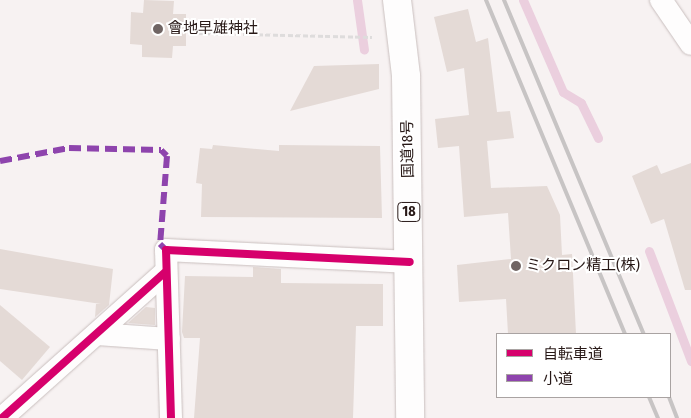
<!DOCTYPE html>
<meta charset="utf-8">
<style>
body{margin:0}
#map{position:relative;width:691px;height:418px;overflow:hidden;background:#f7f2f2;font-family:"Fira Sans Condensed","Noto Sans JP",sans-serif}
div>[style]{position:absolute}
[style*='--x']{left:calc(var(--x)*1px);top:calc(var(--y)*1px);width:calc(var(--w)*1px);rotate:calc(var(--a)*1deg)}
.stream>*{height:9px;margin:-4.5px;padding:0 4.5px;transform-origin:4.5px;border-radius:4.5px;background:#ebcfde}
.building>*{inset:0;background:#e4dad6}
.path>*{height:3px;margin-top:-1.5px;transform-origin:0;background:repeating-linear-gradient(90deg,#dedcdc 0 5px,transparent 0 7.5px)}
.roads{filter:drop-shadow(0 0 1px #c9bfbe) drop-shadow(0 0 1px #c9bfbe)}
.minor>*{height:22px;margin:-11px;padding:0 11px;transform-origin:11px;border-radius:11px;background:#fefdfd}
.trunk>*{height:28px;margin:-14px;padding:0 14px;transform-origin:14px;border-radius:14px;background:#fefdfd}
.rail>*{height:4px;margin:-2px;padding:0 2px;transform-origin:2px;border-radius:2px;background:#c7c4c4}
.quiet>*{height:6px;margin-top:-3px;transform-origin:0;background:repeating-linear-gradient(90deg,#8e44ad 0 12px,transparent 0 18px)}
.cycleway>*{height:8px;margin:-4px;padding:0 4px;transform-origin:4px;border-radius:4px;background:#d6006c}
.dots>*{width:14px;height:14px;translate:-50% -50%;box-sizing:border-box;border:2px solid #fff;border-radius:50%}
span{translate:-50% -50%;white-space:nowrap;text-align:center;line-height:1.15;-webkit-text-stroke:4px #fff;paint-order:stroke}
.shield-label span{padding:1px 4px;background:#fff;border:1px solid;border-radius:4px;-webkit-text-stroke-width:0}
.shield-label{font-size:14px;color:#281917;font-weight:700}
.poi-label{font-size:15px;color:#281917}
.left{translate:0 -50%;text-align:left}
.street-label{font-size:15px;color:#281917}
.legend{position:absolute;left:496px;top:333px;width:175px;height:65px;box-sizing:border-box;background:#fff;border:1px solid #a9a3a2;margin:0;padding:6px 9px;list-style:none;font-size:15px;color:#281917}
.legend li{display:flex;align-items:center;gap:10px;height:25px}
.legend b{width:25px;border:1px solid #a9a3a2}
</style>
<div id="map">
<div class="stream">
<div style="--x:357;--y:0;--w:50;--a:82"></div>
<div style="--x:523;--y:0;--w:100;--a:66.5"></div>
<div style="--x:563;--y:92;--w:21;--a:31"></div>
<div style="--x:581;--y:103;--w:39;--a:64"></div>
<div style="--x:649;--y:251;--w:118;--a:69.1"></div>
</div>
<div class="building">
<div style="clip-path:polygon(144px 0,174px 1px,173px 14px,186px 14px,186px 46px,173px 46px,172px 58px,142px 57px,142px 45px,130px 44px,131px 12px,143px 13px)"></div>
<div style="clip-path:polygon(468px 9px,476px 42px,488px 38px,497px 112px,510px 111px,514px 138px,487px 141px,491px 188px,547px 186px,560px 215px,562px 255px,572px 254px,576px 334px,508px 334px,506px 299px,459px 302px,457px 265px,511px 259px,508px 213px,464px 217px,459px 146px,438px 148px,435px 119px,469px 115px,464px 68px,447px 72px,434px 17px)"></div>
<div style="clip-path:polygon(379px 64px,379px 89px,290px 111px,314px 66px)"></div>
<div style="clip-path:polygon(213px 145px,279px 151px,279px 145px,380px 146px,382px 218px,201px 217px,202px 184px,196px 183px,200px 148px,212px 149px)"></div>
<div style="clip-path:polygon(691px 163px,691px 290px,685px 290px,664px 219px,651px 224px,632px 176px,657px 165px,661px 174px)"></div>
<div style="clip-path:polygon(0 249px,113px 269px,109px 305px,95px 317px,96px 304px,101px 304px,0 289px)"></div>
<div style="clip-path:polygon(253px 267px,281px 269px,281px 283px,383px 284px,383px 326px,356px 326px,353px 418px,194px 418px,200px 338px,184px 338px,182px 332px,185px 276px,253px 277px)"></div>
<div style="clip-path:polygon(0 305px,50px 347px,22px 380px,0 361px)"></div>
<div style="clip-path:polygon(146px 307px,155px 308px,155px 325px,128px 323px)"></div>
</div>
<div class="path">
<div style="--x:198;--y:33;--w:174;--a:1.3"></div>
</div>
<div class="roads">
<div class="minor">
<div style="--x:661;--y:0;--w:53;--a:55.7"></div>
<div style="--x:97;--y:334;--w:72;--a:4"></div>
<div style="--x:2;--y:418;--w:217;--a:-41.8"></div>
<div style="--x:171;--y:418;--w:168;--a:-91.7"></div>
<div style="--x:166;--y:250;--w:244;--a:2.8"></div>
</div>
<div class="trunk">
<div style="--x:397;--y:0;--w:77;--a:83.2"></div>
<div style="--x:406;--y:76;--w:342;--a:89.3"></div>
</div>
</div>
<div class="rail">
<div style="--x:486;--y:0;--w:362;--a:67.4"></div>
<div style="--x:504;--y:0;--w:362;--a:67.3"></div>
<div style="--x:649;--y:397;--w:23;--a:67"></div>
<div style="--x:669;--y:397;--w:22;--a:69"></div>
</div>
<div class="quiet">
<div style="--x:0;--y:161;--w:70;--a:-10.7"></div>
<div style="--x:69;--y:148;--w:92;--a:1.2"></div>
<div style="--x:161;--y:150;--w:8;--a:45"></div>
<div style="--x:167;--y:156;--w:88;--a:94.5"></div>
<div style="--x:160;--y:244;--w:8;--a:45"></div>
</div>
<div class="cycleway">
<div style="--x:2;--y:418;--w:217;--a:-41.8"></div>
<div style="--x:171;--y:418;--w:168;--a:-91.7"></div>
<div style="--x:166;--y:250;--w:244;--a:2.8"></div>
</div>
<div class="dots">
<div style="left:158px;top:29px;background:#706564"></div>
<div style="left:516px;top:266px;background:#706564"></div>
</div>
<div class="shield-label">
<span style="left:409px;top:212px">18</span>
</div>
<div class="poi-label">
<span class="left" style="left:168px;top:29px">會地早雄神社</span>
<span class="left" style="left:526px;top:266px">ミクロン精工(株)</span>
</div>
<div class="street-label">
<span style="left:408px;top:149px;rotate:-91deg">国道18号</span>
</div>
<ul class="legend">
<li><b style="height:6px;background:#d6006c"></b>自転車道</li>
<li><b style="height:6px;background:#8e44ad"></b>小道</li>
</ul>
</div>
